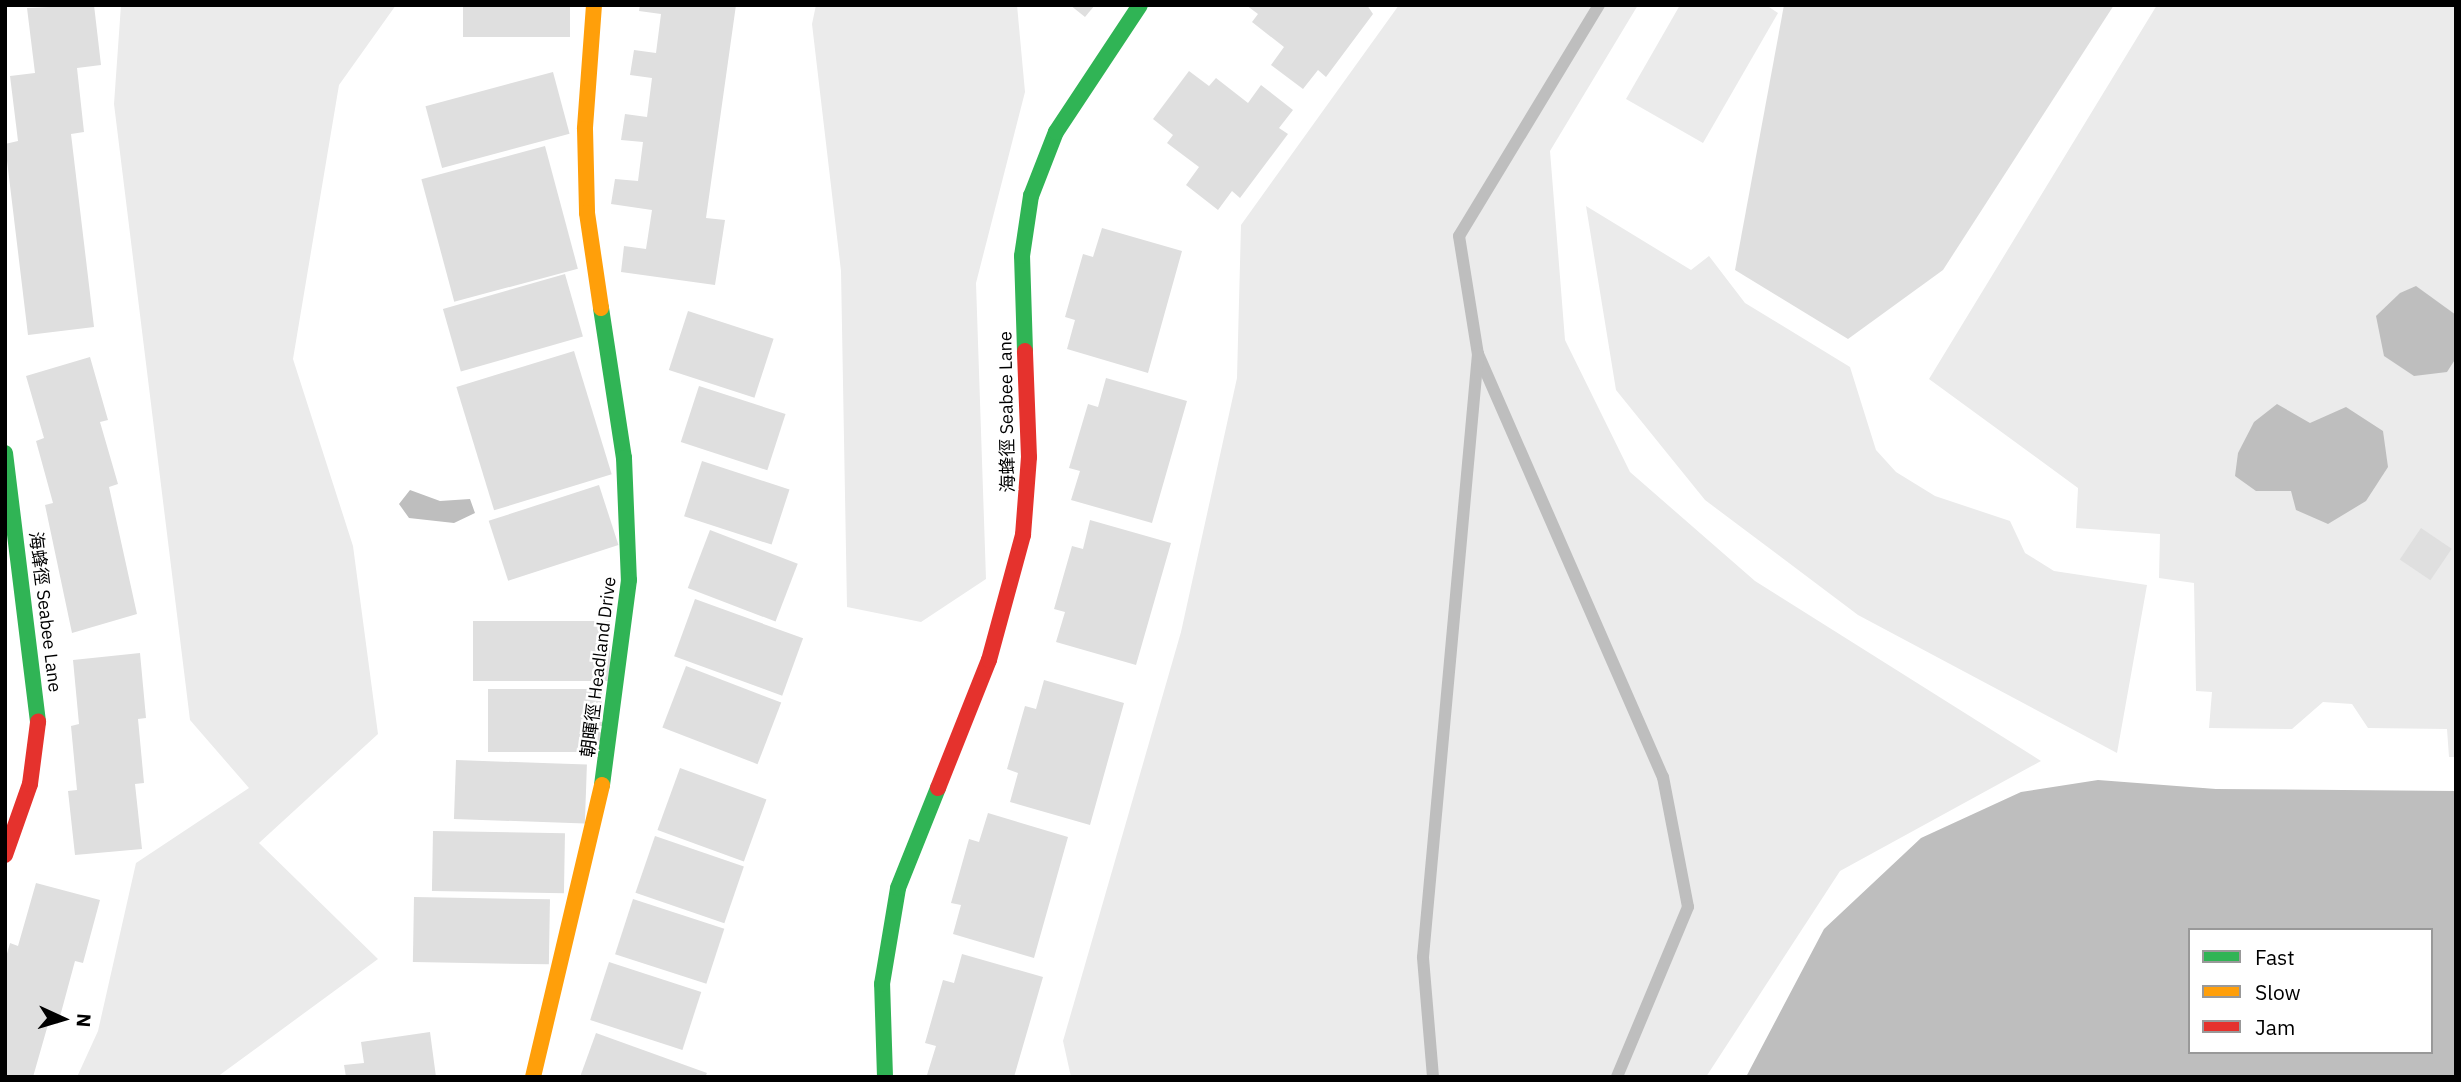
<!DOCTYPE html>
<meta charset="utf-8">
<style>
body{margin:0}
#map{position:relative;width:2461px;height:1082px;overflow:hidden;background:#fff;font-family:"IBM Plex Sans","Noto Sans TC",sans-serif}
div>[style]{position:absolute}
[style*='--x']{left:calc(var(--x)*1px);top:calc(var(--y)*1px);width:calc(var(--w)*1px);rotate:calc(var(--a)*1deg)}
.green>*{inset:0;background:#ebebeb}
.water>*{inset:0;background:#bebebe}
.stream>*{height:12px;margin:-6px;padding:0 6px;transform-origin:6px;border-radius:6px;background:#bebebe}
.building>*{inset:0;background:#dfdfdf;transform-origin:0 0}
.fast>*{height:16px;margin:-8px;padding:0 8px;transform-origin:8px;border-radius:8px;background:#30b455}
.slow>*{height:16px;margin:-8px;padding:0 8px;transform-origin:8px;border-radius:8px;background:#ff9f0a}
.jam>*{height:16px;margin:-8px;padding:0 8px;transform-origin:8px;border-radius:8px;background:#e5322d}
span{translate:-50% -50%;white-space:nowrap;text-align:center;line-height:1.15;-webkit-text-stroke:5px #fff;paint-order:stroke}
.street-label{font-size:18px;color:#000}
.frame{position:absolute;inset:0;border:7px solid #000;pointer-events:none}
.legend{position:absolute;left:2188px;top:928px;width:245px;height:126px;box-sizing:border-box;background:#fff;border:2px solid #999;margin:0;padding:9px 12px;list-style:none;font-size:21px;color:#000}
.legend li{display:flex;align-items:center;gap:14px;height:35px}
.legend b{width:35px;border:2px solid #999}
.north{position:absolute;left:28px;top:984px;width:70px;height:70px;-webkit-text-stroke:5px #fff;paint-order:stroke;rotate:94deg;font-size:19px;font-weight:700;line-height:28px;text-align:center;color:#000}
.north::after{content:'';display:block;margin:auto;width:24px;height:32px;background:#000;clip-path:polygon(50% 0,100% 100%,50% 72%,0 100%)}
</style>
<div id="map">
<div class="green">
<div style="clip-path:polygon(121px 5px,396px 5px,339px 85px,293px 359px,353px 546px,378px 734px,259px 843px,378px 959px,217px 1077px,77px 1077px,98px 1031px,136px 863px,249px 788px,190px 720px,114px 104px)"></div>
<div style="clip-path:polygon(816px 5px,1017px 5px,1025px 92px,976px 283px,986px 579px,921px 622px,847px 607px,841px 271px,812px 24px)"></div>
<div style="clip-path:polygon(1399px 5px,1638px 5px,1550px 151px,1565px 340px,1630px 472px,1755px 581px,2041px 761px,1840px 871px,1706px 1077px,1071px 1077px,1063px 1041px,1181px 632px,1237px 378px,1241px 225px)"></div>
<div style="clip-path:polygon(1680px 5px,1766px 5px,1778px 13px,1703px 143px,1626px 99px)"></div>
<div style="clip-path:polygon(2157px 5px,2456px 5px,2456px 757px,2449px 757px,2447px 729px,2368px 728px,2352px 704px,2323px 702px,2292px 729px,2209px 728px,2212px 692px,2196px 691px,2194px 583px,2159px 578px,2160px 534px,2076px 528px,2078px 488px,1929px 379px)"></div>
<div style="clip-path:polygon(1586px 206px,1691px 270px,1709px 256px,1745px 303px,1850px 367px,1876px 450px,1896px 472px,1935px 496px,2010px 521px,2025px 553px,2054px 571px,2147px 585px,2117px 753px,1858px 615px,1705px 500px,1616px 390px)"></div>
</div>
<div class="water">
<div style="clip-path:polygon(2416px 286px,2456px 315px,2456px 358px,2447px 372px,2414px 376px,2384px 356px,2376px 316px,2400px 293px)"></div>
<div style="clip-path:polygon(2277px 404px,2310px 423px,2346px 407px,2383px 431px,2388px 467px,2366px 501px,2328px 524px,2296px 510px,2291px 491px,2256px 491px,2235px 476px,2238px 453px,2254px 422px)"></div>
<div style="clip-path:polygon(410px 490px,440px 501px,470px 499px,475px 513px,454px 523px,409px 518px,399px 504px)"></div>
<div style="clip-path:polygon(evenodd,2098px 780px,2216px 789px,2456px 791px,2456px 1077px,1746px 1077px,1824px 929px,1921px 838px,2021px 792px,2098px 780px,2190px 930px,2431px 930px,2431px 1052px,2190px 1052px,2190px 930px)"></div>
</div>
<div class="stream">
<div style="--x:1599;--y:5;--w:270;--a:121.2"></div>
<div style="--x:1459;--y:236;--w:120;--a:80.9"></div>
<div style="--x:1478;--y:354;--w:462;--a:66.4"></div>
<div style="--x:1663;--y:777;--w:132;--a:79.1"></div>
<div style="--x:1688;--y:907;--w:184;--a:112.7"></div>
<div style="--x:1433;--y:1077;--w:120;--a:-94.8"></div>
<div style="--x:1423;--y:957;--w:606;--a:-84.79"></div>
</div>
<div class="building">
<div style="clip-path:polygon(94px 5px,101px 65px,77px 68px,84px 132px,71px 134px,94px 327px,28px 335px,5px 144px,18px 141px,10px 76px,35px 73px,27px 8px)"></div>
<div style="left:463px;top:5px;width:107px;height:32px"></div>
<div style="clip-path:polygon(640px 5px,736px 5px,706px 218px,725px 220px,715px 285px,621px 272px,624px 246px,646px 249px,652px 210px,611px 204px,615px 179px,638px 181px,643px 142px,621px 140px,625px 114px,647px 117px,652px 78px,630px 75px,634px 50px,656px 53px,661px 14px,639px 11px)"></div>
<div style="clip-path:polygon(1070px 5px,1095px 5px,1085px 17px)"></div>
<div style="clip-path:polygon(1246px 5px,1367px 5px,1373px 14px,1326px 77px,1318px 70px,1303px 89px,1271px 65px,1284px 47px,1252px 22px,1258px 14px)"></div>
<div style="clip-path:polygon(1784px 5px,2114px 5px,1943px 270px,1848px 339px,1735px 270px)"></div>
<div style="clip-path:polygon(1189px 71px,1209px 86px,1216px 78px,1248px 103px,1261px 85px,1293px 110px,1279px 128px,1288px 134px,1240px 198px,1232px 191px,1218px 210px,1186px 185px,1199px 167px,1167px 143px,1173px 135px,1153px 119px)"></div>
<div style="left:553px;top:72px;width:64px;height:132px;rotate:75deg"></div>
<div style="left:545px;top:146px;width:127px;height:128px;rotate:75deg"></div>
<div style="clip-path:polygon(1102px 228px,1182px 251px,1148px 373px,1067px 349px,1075px 320px,1065px 317px,1083px 254px,1093px 257px)"></div>
<div style="left:565px;top:274px;width:65px;height:127px;rotate:74deg"></div>
<div style="left:688px;top:311px;width:90px;height:62px;rotate:18deg"></div>
<div style="left:574px;top:351px;width:129px;height:123px;rotate:73deg"></div>
<div style="clip-path:polygon(90px 357px,108px 420px,100px 422px,118px 484px,109px 487px,137px 614px,72px 633px,45px 505px,53px 503px,36px 441px,44px 438px,26px 376px)"></div>
<div style="clip-path:polygon(1106px 378px,1187px 401px,1152px 523px,1071px 500px,1080px 471px,1069px 468px,1088px 404px,1098px 407px)"></div>
<div style="left:699px;top:386px;width:91px;height:59px;rotate:18deg"></div>
<div style="left:702px;top:461px;width:92px;height:58px;rotate:18deg"></div>
<div style="left:599px;top:485px;width:63px;height:116px;rotate:72deg"></div>
<div style="clip-path:polygon(1090px 520px,1171px 543px,1136px 665px,1056px 642px,1065px 612px,1054px 609px,1072px 546px,1083px 549px)"></div>
<div style="left:2421px;top:528px;width:37px;height:38px;rotate:34deg"></div>
<div style="left:710px;top:530px;width:94px;height:62px;rotate:21deg"></div>
<div style="left:695px;top:599px;width:115px;height:61px;rotate:20deg"></div>
<div style="left:610px;top:621px;width:60px;height:137px;rotate:90deg"></div>
<div style="clip-path:polygon(140px 653px,146px 718px,138px 719px,144px 783px,135px 784px,142px 849px,75px 855px,68px 791px,77px 790px,71px 726px,79px 724px,73px 660px)"></div>
<div style="left:686px;top:666px;width:102px;height:66px;rotate:21deg"></div>
<div style="clip-path:polygon(1044px 680px,1124px 703px,1090px 825px,1010px 802px,1018px 773px,1007px 769px,1025px 706px,1036px 709px)"></div>
<div style="left:488px;top:689px;width:114px;height:63px"></div>
<div style="left:456px;top:760px;width:131px;height:59px;rotate:2deg"></div>
<div style="left:680px;top:768px;width:92px;height:66px;rotate:20deg"></div>
<div style="clip-path:polygon(988px 813px,1068px 837px,1034px 958px,953px 934px,961px 905px,951px 903px,969px 839px,979px 842px)"></div>
<div style="left:433px;top:831px;width:132px;height:60px;rotate:1deg"></div>
<div style="left:655px;top:836px;width:94px;height:60px;rotate:19deg"></div>
<div style="clip-path:polygon(36px 883px,100px 900px,83px 963px,75px 961px,58px 1024px,49px 1021px,33px 1077px,5px 1077px,5px 961px,10px 943px,18px 946px)"></div>
<div style="left:414px;top:897px;width:136px;height:65px;rotate:1deg"></div>
<div style="left:633px;top:899px;width:96px;height:58px;rotate:18deg"></div>
<div style="clip-path:polygon(962px 954px,1043px 977px,1014px 1077px,927px 1075px,936px 1046px,925px 1043px,943px 980px,954px 983px)"></div>
<div style="left:609px;top:962px;width:97px;height:61px;rotate:18deg"></div>
<div style="clip-path:polygon(430px 1032px,436px 1077px,346px 1077px,344px 1065px,364px 1063px,361px 1042px)"></div>
<div style="clip-path:polygon(596px 1033px,707px 1073px,705px 1077px,580px 1077px)"></div>
</div>
<div class="fast">
<div style="--x:601;--y:308;--w:152;--a:81.3"></div>
<div style="--x:624;--y:458;--w:122;--a:87.7"></div>
<div style="--x:629;--y:580;--w:207;--a:97.5"></div>
<div style="--x:1025;--y:351;--w:95;--a:-91.8"></div>
<div style="--x:1022;--y:256;--w:61;--a:-81.5"></div>
<div style="--x:1031;--y:196;--w:69;--a:-68.7"></div>
<div style="--x:1056;--y:132;--w:152;--a:-56.5"></div>
<div style="--x:5;--y:453;--w:271;--a:83"></div>
<div style="--x:885;--y:1077;--w:93;--a:-91.8"></div>
<div style="--x:882;--y:984;--w:97;--a:-80.5"></div>
<div style="--x:898;--y:888;--w:108;--a:-68.2"></div>
</div>
<div class="slow">
<div style="--x:594;--y:5;--w:124;--a:94.2"></div>
<div style="--x:585;--y:129;--w:84;--a:88.6"></div>
<div style="--x:587;--y:213;--w:96;--a:81.6"></div>
<div style="--x:533;--y:1077;--w:300;--a:-76.7"></div>
</div>
<div class="jam">
<div style="--x:938;--y:788;--w:138;--a:-68.3"></div>
<div style="--x:989;--y:660;--w:130;--a:-74.8"></div>
<div style="--x:1023;--y:535;--w:78;--a:-85.6"></div>
<div style="--x:1029;--y:457;--w:106;--a:-92.2"></div>
<div style="--x:5;--y:855;--w:75;--a:-70.6"></div>
<div style="--x:30;--y:784;--w:63;--a:-82.6"></div>
</div>
<div class="street-label">
<span style="left:1007px;top:412px;rotate:-91deg">海蜂徑 Seabee Lane</span>
<span style="left:45px;top:612px;rotate:83deg">海蜂徑 Seabee Lane</span>
<span style="left:599px;top:667px;rotate:-83deg">朝暉徑 Headland Drive</span>
</div>
<div class="frame"></div>
<ul class="legend">
<li><b style="height:9px;background:#30b455"></b>Fast</li>
<li><b style="height:9px;background:#ff9f0a"></b>Slow</li>
<li><b style="height:9px;background:#e5322d"></b>Jam</li>
</ul>
<div class="north">N</div>
</div>
